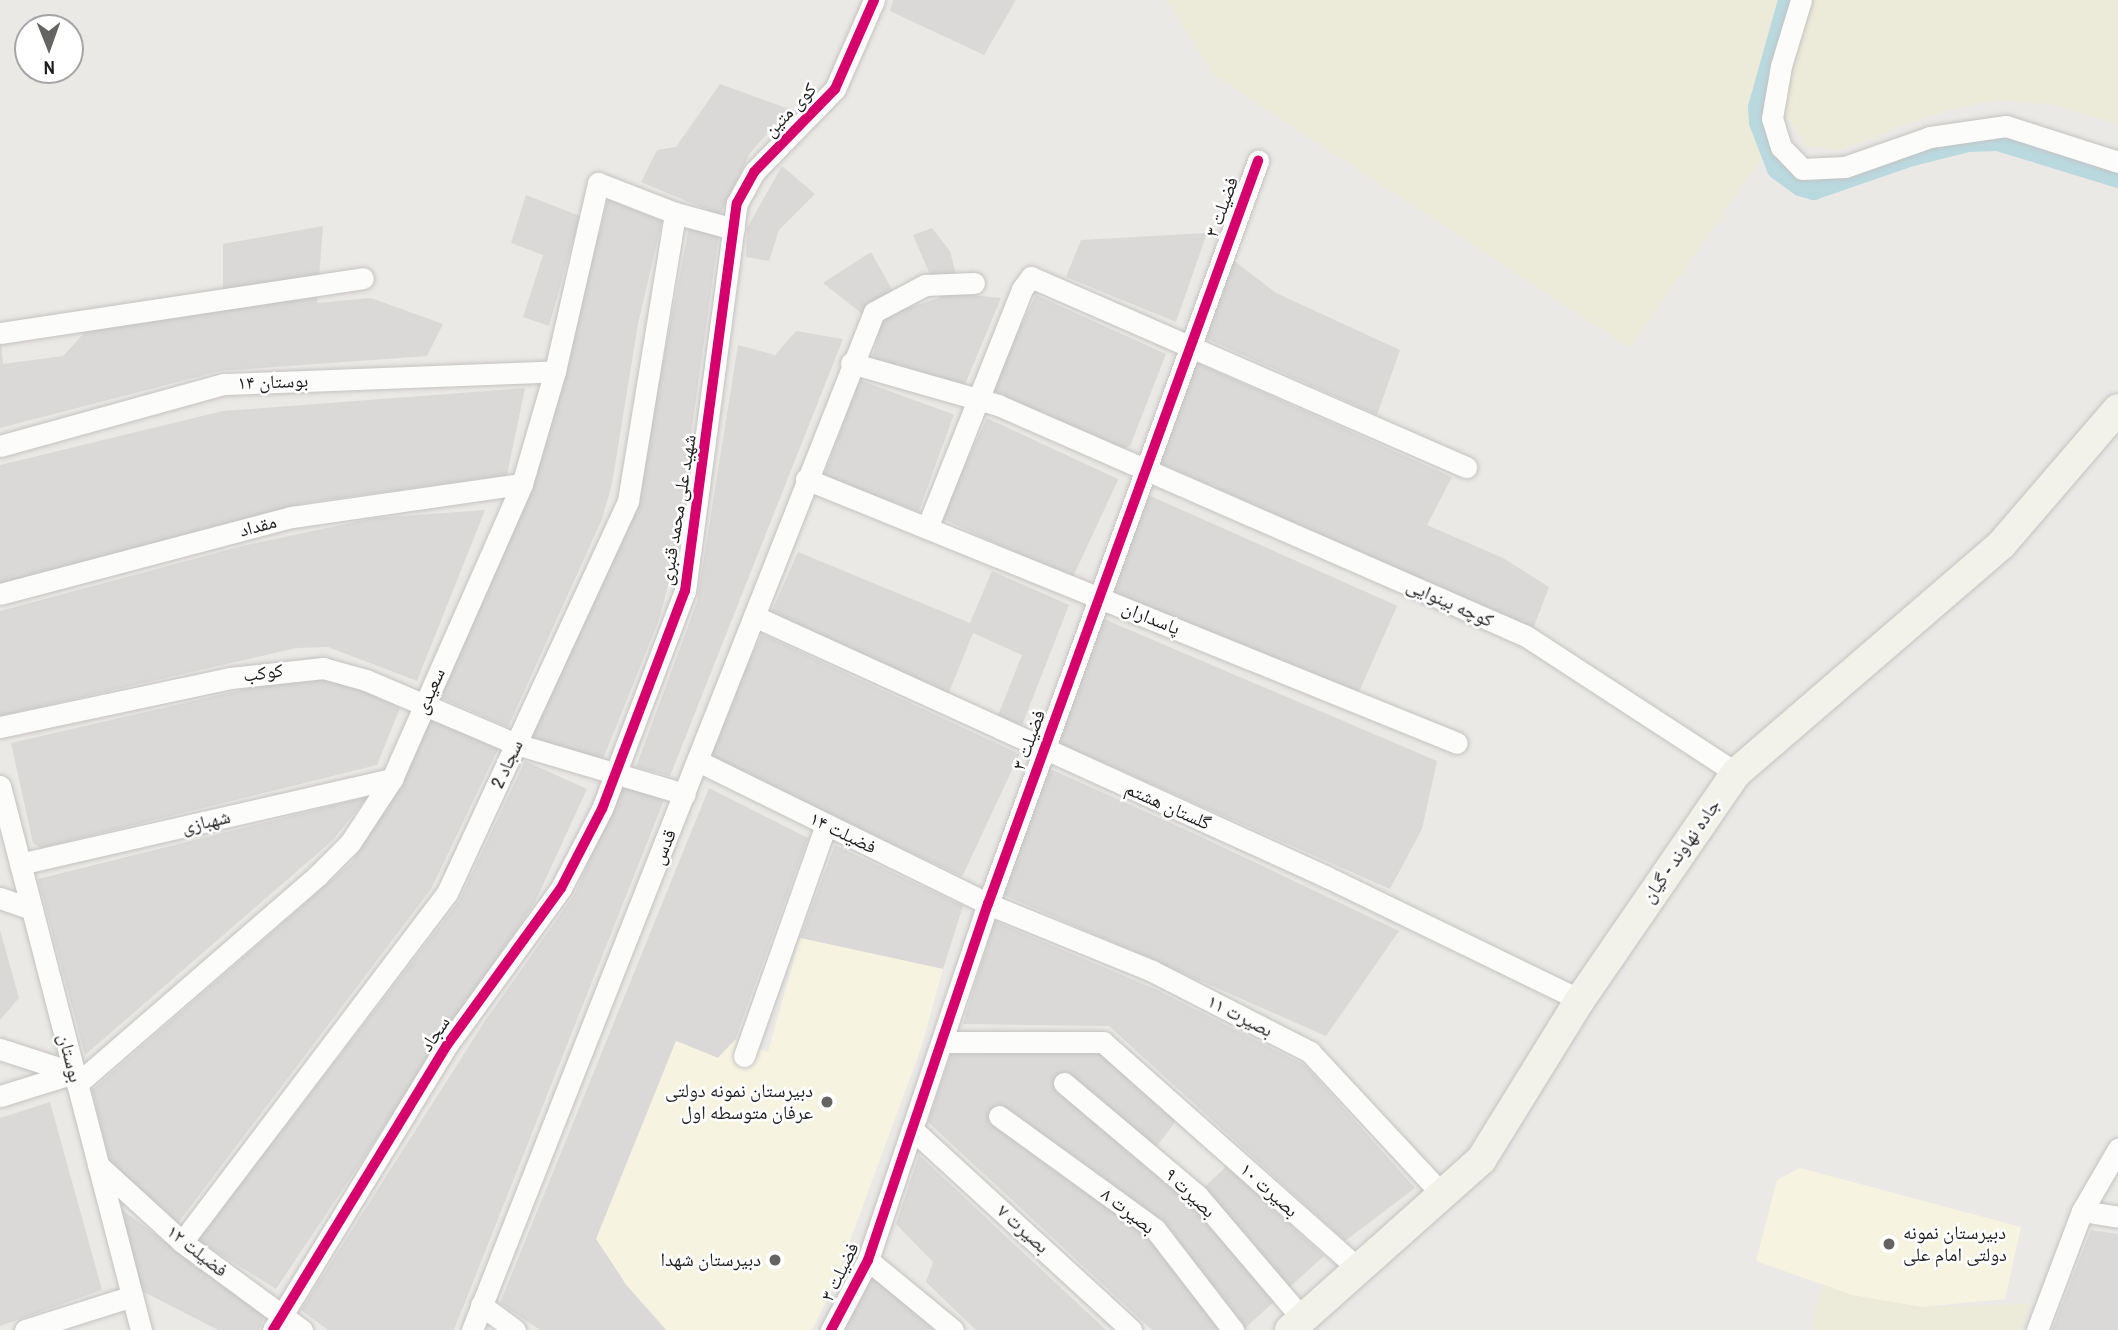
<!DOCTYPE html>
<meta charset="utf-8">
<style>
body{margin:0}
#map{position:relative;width:2118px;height:1330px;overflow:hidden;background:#ebe9e6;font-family:"Archivo Narrow","Noto Naskh Arabic",sans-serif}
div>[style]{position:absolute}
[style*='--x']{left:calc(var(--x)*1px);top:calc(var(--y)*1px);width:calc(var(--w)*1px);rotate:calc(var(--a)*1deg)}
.residential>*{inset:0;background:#dad9d7;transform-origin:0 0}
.education>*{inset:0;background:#f6f4e0}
.farmland>*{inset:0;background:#ecebd9}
.canal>*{height:19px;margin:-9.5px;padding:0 9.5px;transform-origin:9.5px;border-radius:9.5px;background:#b9d9df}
.roads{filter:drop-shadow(0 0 2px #c4c3c2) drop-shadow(0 0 2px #c4c3c2)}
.street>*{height:21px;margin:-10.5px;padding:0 10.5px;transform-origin:10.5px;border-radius:10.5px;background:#fcfcfb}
.secondary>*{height:30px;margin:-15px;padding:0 15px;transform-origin:15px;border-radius:15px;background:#f3f2ea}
.cycleway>*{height:10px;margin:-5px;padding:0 5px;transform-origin:5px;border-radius:5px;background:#d6006c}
.dots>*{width:19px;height:19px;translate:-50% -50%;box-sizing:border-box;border:4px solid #fff;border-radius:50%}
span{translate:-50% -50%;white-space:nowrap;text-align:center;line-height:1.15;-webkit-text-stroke:5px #fff;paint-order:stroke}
.street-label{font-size:19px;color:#1d1d1d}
.poi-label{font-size:19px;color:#1d1d1d}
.right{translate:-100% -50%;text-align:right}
.left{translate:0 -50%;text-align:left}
.north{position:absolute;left:14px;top:14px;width:70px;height:70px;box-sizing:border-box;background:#fff;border:2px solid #a5a5a5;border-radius:50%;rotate:179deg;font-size:19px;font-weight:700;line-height:28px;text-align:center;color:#1d1d1d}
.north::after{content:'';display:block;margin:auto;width:24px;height:32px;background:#656463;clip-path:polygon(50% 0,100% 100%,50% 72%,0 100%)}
</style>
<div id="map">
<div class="residential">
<div style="clip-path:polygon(893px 0,1016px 0,984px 55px,890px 11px)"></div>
<div style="clip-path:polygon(720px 84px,789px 109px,750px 153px,720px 215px,641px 182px,657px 150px,676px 147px)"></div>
<div style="clip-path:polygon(782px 166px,815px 194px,779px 230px,769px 261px,746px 257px,747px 228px)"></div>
<div style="clip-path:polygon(526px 195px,580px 216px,549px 326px,523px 317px,543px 255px,511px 243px)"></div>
<div style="clip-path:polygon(608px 199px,662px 221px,638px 324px,612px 484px,602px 519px,508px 727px,439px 697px,536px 476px)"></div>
<div style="clip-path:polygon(690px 222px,719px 233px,673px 566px,659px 620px,601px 764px,529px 739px,633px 517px)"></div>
<div style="clip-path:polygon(323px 226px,317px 303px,371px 298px,443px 324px,427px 356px,220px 371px,0 428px,0 330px,3px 364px,63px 356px,85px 332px,223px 307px,223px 244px)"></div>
<div style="clip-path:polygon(932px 228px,950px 251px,961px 294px,1001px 298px,964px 387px,872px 359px,880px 328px,823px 283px,871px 252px,903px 309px,940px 298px,913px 235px)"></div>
<div style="clip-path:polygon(1207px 233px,1176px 322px,1066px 277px,1081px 240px)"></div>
<div style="clip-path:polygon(1233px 260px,1276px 293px,1400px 350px,1377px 415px,1205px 338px)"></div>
<div style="clip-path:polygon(1036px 295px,1166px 354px,1130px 446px,1121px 450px,990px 389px)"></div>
<div style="clip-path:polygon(796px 331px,843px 339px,670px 776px,636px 767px,697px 602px,738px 345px,775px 355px)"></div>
<div style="clip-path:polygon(1193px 361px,1452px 477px,1427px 525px,1503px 558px,1549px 587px,1533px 629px,1155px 461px)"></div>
<div style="left:859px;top:380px;width:101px;height:103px;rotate:20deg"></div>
<div style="clip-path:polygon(525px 388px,507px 475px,305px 503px,0 584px,0 465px,223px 411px)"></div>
<div style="left:987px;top:418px;width:145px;height:110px;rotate:25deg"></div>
<div style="left:1146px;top:494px;width:275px;height:104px;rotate:24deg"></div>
<div style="clip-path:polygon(485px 510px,417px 681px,328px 647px,296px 648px,0 716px,0 611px,242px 546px,374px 518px)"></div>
<div style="clip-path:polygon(798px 552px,970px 623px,992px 571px,1069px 605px,1021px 728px,997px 718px,1022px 655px,973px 633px,948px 695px,771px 613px)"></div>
<div style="clip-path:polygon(1097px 616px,1437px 761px,1422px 829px,1390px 889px,1051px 740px)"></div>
<div style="left:762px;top:634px;width:284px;height:135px;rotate:25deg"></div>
<div style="clip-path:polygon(322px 678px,359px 688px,400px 708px,377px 765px,41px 848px,33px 843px,11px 743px,289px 679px)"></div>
<div style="clip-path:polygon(431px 716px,498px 749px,431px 889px,178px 1223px,109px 1161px,92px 1090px,352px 862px,401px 783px)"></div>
<div style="clip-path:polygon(525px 761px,587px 789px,535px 902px,276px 1289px,197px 1240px,459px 901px)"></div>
<div style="clip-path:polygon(1046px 767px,1191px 832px,1399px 931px,1326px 1036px,1004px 895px)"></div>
<div style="clip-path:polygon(623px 786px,664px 800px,454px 1330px,328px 1330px,301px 1310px,485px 1021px,574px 895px)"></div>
<div style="clip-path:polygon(709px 788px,808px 838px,735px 1040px,718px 1058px,676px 1041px,597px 1238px,626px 1285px,666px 1330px,540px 1330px,500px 1303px)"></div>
<div style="clip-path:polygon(367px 797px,333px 840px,85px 1055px,38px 879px)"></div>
<div style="clip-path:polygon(835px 845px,963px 906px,943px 969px,800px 938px)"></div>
<div style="clip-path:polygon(994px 921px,1153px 988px,1305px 1065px,1415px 1188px,1345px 1241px,1109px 1026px,963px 1024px)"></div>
<div style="clip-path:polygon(0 930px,19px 998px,0 1020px)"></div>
<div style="clip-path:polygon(1099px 1051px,1176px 1121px,1145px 1162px,1188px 1202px,1227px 1166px,1324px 1256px,1243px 1330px,1152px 1330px,928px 1122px,951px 1054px)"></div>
<div style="clip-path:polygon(50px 1102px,102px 1290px,0 1326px,0 1118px)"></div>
<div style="clip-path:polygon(919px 1155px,1106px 1330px,976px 1330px,926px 1282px,933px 1262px,896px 1224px)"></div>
<div style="clip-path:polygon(121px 1209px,265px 1315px,259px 1330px,218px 1330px,142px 1291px)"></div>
<div style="clip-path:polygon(2091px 1230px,2118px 1234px,2118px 1330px,2052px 1330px)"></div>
<div style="clip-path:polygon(872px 1274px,934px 1330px,844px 1330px)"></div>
</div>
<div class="education">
<div style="clip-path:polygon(800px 938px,943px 969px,921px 1048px,833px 1287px,812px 1330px,667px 1330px,626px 1284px,596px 1239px,676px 1041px,718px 1058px,735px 1040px,768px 1052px)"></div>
<div style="clip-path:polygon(1800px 1168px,2021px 1227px,2005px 1299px,1921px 1307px,1852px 1295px,1756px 1261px,1777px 1180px)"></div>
</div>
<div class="farmland">
<div style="clip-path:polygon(1166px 0,2118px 0,2118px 125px,2054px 105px,1994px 100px,1928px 116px,1839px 151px,1806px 146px,1789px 119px,1630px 348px,1214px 75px)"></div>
<div style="clip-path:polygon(1822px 1284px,1852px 1295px,1921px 1307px,2030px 1304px,2021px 1330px,1811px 1330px)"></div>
</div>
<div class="canal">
<div style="--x:1787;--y:0;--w:111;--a:105.7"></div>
<div style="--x:1757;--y:107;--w:15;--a:86"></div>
<div style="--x:1758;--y:122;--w:50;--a:69"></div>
<div style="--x:1776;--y:169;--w:29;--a:36"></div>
<div style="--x:1799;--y:186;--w:15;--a:16"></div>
<div style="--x:1813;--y:190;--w:105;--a:-19"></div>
<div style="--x:1912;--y:156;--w:57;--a:-14.3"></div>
<div style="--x:1967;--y:142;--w:30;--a:-2"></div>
<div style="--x:1997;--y:141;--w:127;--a:17"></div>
</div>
<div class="roads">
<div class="street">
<div style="--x:1801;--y:0;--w:69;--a:106.9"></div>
<div style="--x:1781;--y:66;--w:53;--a:99.8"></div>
<div style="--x:1772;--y:118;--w:30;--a:73"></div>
<div style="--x:1781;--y:147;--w:30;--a:46"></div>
<div style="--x:1802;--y:169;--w:43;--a:-2.7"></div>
<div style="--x:1845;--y:167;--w:90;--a:-19.4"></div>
<div style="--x:1930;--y:137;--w:77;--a:-8.2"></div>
<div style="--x:2006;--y:126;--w:118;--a:17.8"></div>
<div style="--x:0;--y:333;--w:367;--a:-8.6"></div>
<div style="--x:851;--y:363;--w:153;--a:15.9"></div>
<div style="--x:998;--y:405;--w:576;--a:23.63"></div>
<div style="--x:1526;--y:636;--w:251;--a:33.1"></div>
<div style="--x:0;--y:446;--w:232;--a:-15.5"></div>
<div style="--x:224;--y:384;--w:331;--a:-2.2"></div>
<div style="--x:806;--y:479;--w:702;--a:22.07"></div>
<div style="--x:927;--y:528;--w:257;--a:-68.3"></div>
<div style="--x:1022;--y:289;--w:15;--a:-53"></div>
<div style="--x:1031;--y:277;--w:475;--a:23.6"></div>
<div style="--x:0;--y:594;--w:302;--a:-14.8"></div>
<div style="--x:292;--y:517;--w:232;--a:-8.2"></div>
<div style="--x:754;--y:616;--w:630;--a:24.49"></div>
<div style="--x:1327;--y:877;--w:281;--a:25.9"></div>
<div style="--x:0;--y:727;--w:235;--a:-12"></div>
<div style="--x:230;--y:678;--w:94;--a:-6.1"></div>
<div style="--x:323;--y:668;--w:45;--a:15.6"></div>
<div style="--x:366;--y:680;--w:163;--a:23.1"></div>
<div style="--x:516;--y:744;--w:176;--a:16.5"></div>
<div style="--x:698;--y:761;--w:323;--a:26.2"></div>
<div style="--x:988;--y:904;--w:177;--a:22.2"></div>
<div style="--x:1152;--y:971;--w:178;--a:27.1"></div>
<div style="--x:1310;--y:1052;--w:197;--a:47.1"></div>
<div style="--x:0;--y:786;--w:562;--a:75.47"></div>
<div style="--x:20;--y:864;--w:382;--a:-12.9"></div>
<div style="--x:0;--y:898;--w:34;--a:19"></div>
<div style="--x:942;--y:1042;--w:161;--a:0"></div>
<div style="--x:1103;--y:1042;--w:345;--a:41.6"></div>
<div style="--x:0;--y:1049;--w:78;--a:18"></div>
<div style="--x:744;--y:1056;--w:246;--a:-70.5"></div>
<div style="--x:1064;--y:1083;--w:175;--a:40.1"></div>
<div style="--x:1198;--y:1196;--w:160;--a:49.6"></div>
<div style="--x:77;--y:1084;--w:319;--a:-40.9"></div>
<div style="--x:318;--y:875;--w:45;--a:-45"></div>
<div style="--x:350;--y:843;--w:77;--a:-56.7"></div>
<div style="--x:392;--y:779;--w:322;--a:-66.2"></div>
<div style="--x:522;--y:484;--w:118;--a:-73.7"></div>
<div style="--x:555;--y:371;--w:193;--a:-77.1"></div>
<div style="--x:598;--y:183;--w:83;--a:21.3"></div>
<div style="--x:675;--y:213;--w:61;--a:15.2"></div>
<div style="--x:0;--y:1096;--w:77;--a:-17.3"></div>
<div style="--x:999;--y:1116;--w:193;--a:35.9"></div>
<div style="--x:1155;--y:1229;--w:128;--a:52.3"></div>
<div style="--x:912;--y:1129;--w:297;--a:42.5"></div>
<div style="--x:98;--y:1165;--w:114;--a:42.5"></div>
<div style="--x:182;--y:1242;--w:149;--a:36.3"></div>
<div style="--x:2082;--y:1211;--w:36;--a:9"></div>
<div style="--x:182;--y:1242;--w:438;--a:-52.8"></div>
<div style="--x:447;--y:893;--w:432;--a:-65.2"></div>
<div style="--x:628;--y:501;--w:292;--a:-80.7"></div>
<div style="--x:868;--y:1260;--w:110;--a:39.5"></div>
<div style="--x:481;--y:1305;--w:42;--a:36.3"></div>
<div style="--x:25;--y:1330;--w:112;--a:-17.6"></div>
<div style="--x:273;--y:1330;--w:334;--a:-58.6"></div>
<div style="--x:447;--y:1045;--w:194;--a:-54"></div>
<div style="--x:561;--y:888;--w:89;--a:-62.6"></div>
<div style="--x:602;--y:809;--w:233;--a:-69.2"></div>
<div style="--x:685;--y:591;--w:391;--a:-82.4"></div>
<div style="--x:737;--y:203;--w:35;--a:-61"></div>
<div style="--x:754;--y:172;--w:116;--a:-45.7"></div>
<div style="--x:835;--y:89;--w:97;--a:-66.3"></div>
<div style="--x:472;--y:1330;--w:1094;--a:-68.45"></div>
<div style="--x:874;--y:312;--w:58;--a:-27.9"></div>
<div style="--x:925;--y:285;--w:49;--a:-2.3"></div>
<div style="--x:831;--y:1330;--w:79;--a:-62.1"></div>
<div style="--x:868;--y:1260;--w:376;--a:-71.4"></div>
<div style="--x:988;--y:904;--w:791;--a:-70.03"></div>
<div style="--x:2037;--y:1330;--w:127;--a:-69.3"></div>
<div style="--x:2082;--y:1211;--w:72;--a:-59.9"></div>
</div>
<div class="secondary">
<div style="--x:1290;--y:1330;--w:256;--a:-41.7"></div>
<div style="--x:1481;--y:1160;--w:188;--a:-58.3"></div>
<div style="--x:1580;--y:1000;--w:275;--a:-55.5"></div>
<div style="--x:1736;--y:773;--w:350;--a:-40.7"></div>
<div style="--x:2001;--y:545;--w:179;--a:-49.3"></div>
</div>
</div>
<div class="cycleway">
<div style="--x:273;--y:1330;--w:334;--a:-58.6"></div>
<div style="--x:447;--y:1045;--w:194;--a:-54"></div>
<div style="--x:561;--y:888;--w:89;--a:-62.6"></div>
<div style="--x:602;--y:809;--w:233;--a:-69.2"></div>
<div style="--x:685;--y:591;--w:391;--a:-82.4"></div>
<div style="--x:737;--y:203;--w:35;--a:-61"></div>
<div style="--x:754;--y:172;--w:116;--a:-45.7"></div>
<div style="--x:835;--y:89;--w:97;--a:-66.3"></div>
<div style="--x:831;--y:1330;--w:79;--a:-62.1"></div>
<div style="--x:868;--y:1260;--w:376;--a:-71.4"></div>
<div style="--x:988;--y:904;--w:791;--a:-70.03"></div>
</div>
<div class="dots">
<div style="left:827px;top:1102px;background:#656463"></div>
<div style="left:1889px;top:1244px;background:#656463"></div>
<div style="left:775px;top:1260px;background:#656463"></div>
</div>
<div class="street-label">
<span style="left:790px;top:110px;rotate:-46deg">کوی متین</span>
<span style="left:1222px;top:207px;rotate:-70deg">فضیلت ۳</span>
<span style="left:273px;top:382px;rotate:-2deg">بوستان ۱۴</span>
<span style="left:678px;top:510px;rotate:-81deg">شهید علی محمد قنبری</span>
<span style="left:258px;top:526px;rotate:-15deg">مقداد</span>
<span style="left:1450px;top:603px;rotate:24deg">کوچه بینوایی</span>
<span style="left:1151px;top:618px;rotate:22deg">پاسداران</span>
<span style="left:263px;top:673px;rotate:-8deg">کوکب</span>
<span style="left:430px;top:691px;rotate:-66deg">سعیدی</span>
<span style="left:1029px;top:740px;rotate:-70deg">فضیلت ۳</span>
<span style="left:507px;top:764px;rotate:-65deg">سجاد 2</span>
<span style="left:1168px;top:806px;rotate:24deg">گلستان هشتم</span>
<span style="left:206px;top:822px;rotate:-13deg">شهبازی</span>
<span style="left:843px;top:833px;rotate:26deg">فضیلت ۱۴</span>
<span style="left:664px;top:847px;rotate:-68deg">قدس</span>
<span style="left:1681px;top:851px;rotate:-55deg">جاده نهاوند - گیان</span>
<span style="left:1240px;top:1016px;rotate:27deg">بصیرت ۱۱</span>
<span style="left:435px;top:1034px;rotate:-56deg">سجاد</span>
<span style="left:70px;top:1058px;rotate:76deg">بوستان</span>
<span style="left:1269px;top:1190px;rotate:42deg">بصیرت ۱۰</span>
<span style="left:1190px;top:1193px;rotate:44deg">بصیرت ۹</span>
<span style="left:1128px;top:1211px;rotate:38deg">بصیرت ۸</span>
<span style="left:1023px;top:1229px;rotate:42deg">بصیرت ۷</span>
<span style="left:197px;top:1251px;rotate:38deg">فضیلت ۱۲</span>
<span style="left:840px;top:1272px;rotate:-64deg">فضیلت ۳</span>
</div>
<div class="poi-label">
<span class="right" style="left:813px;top:1102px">دبیرستان نمونه دولتی<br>عرفان متوسطه اول</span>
<span class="left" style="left:1903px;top:1244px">دبیرستان نمونه<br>دولتی امام علی</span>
<span class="right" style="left:761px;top:1260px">دبیرستان شهدا</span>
</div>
<div class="north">N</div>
</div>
